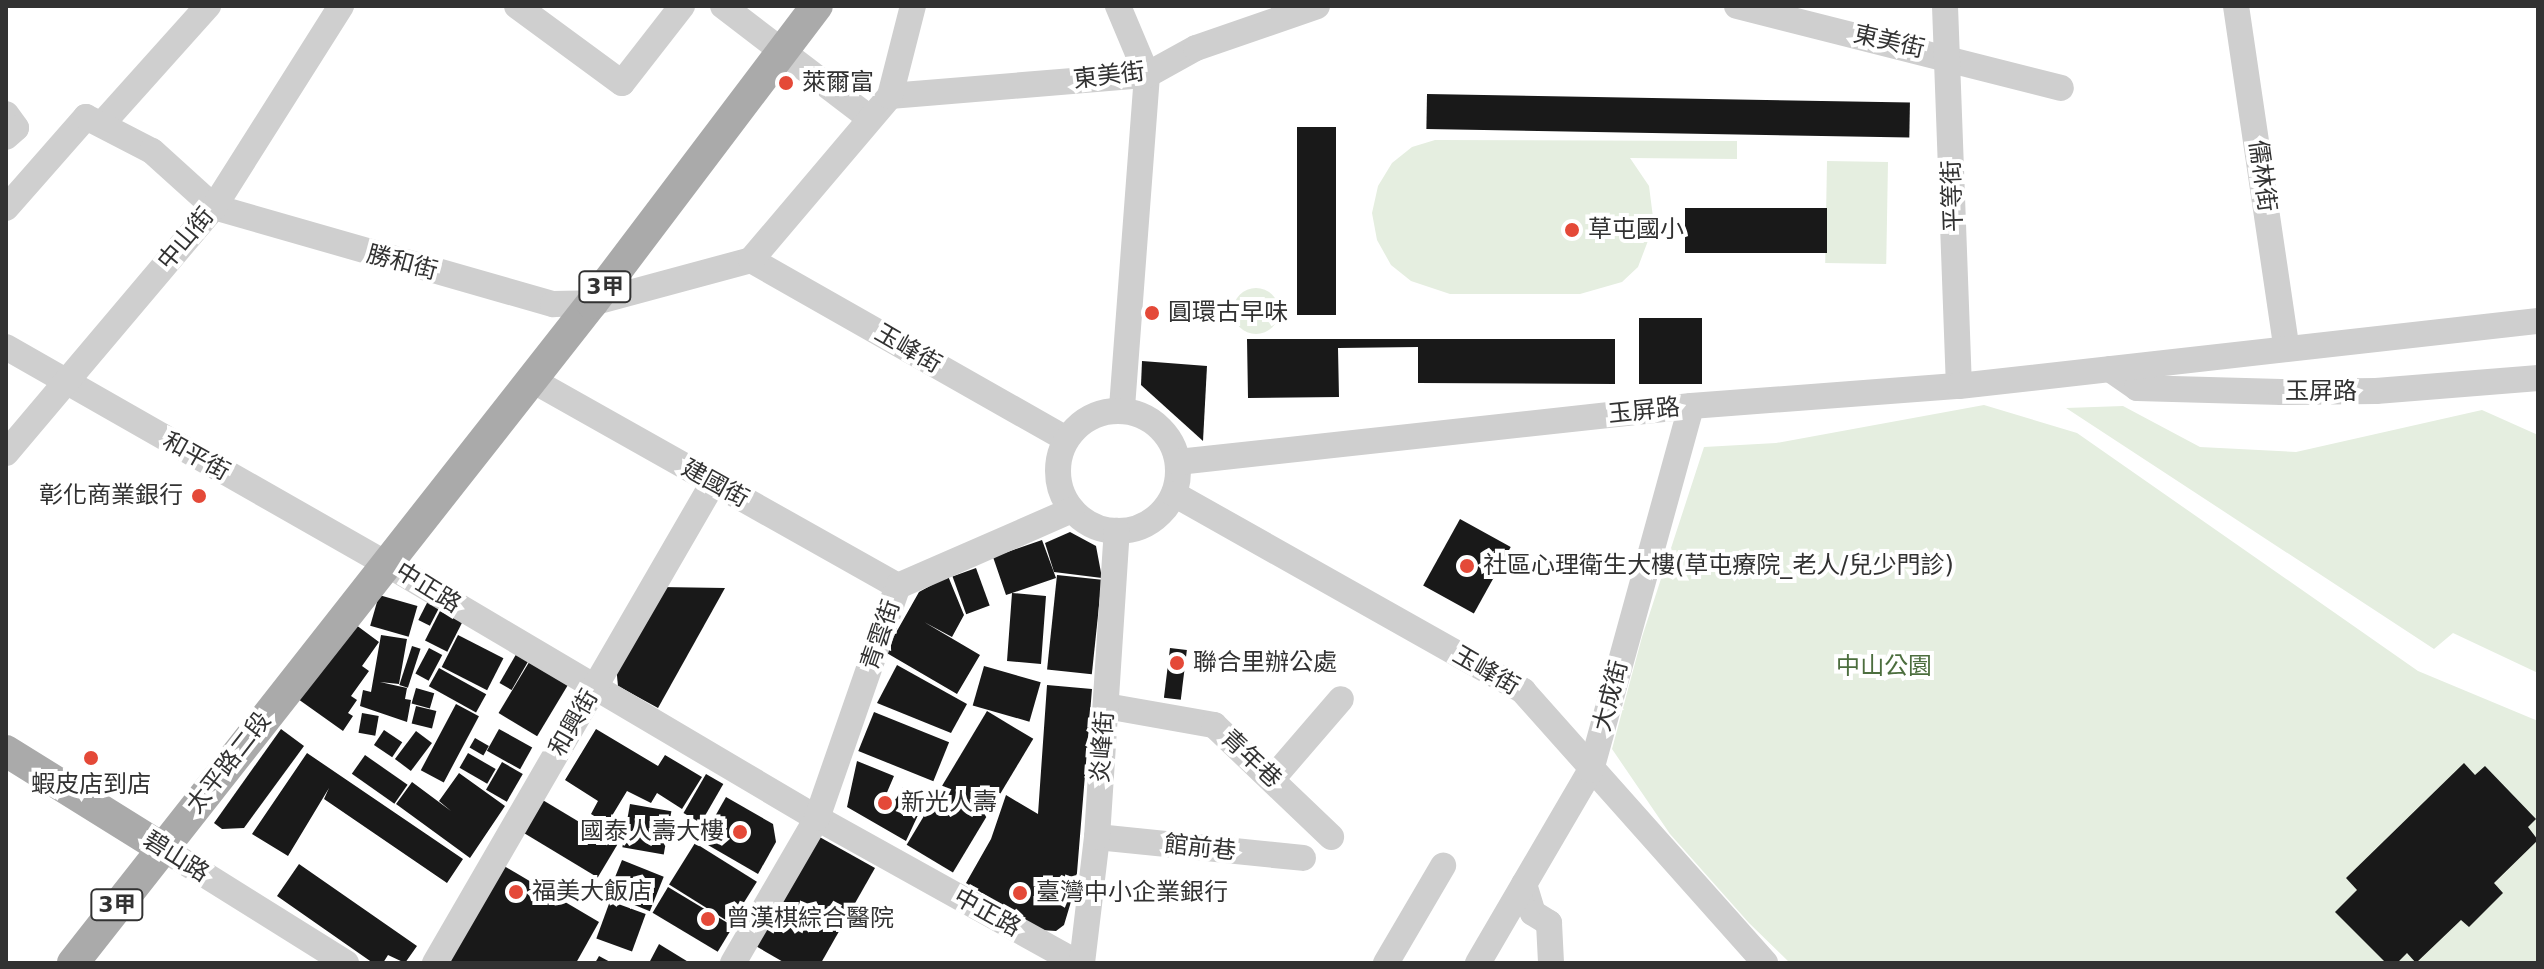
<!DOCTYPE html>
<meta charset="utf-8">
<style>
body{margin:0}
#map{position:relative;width:2544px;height:969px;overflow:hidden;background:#fff;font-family:"DejaVu Sans","Noto Sans TC",sans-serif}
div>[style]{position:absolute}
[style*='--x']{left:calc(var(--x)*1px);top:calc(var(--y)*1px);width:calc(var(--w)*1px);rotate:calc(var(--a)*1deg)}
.green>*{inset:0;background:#e5eee0;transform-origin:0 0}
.round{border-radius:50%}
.building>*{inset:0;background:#191919;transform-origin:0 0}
.minor>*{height:26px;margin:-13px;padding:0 13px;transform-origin:13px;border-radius:13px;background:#cfcfcf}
.minor>.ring{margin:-13px;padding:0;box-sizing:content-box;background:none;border:26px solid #cfcfcf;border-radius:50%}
.major>*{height:32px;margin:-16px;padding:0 16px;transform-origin:16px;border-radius:16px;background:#aaa}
.dots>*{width:22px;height:22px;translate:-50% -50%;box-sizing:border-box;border:4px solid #fff;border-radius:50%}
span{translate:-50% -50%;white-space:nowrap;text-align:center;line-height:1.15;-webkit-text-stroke:8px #fff;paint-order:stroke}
.shield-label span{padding:2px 6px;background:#fff;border:2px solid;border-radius:6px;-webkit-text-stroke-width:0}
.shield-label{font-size:22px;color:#323232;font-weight:700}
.street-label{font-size:24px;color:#323232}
.poi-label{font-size:24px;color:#323232}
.left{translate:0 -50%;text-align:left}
.right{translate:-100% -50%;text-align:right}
.park-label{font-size:24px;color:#4c6e3e}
.frame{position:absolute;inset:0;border:8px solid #323232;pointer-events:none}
</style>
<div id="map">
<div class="green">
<div style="clip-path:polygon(1435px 140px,1737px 141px,1737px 159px,1630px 158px,1649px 186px,1654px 225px,1638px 267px,1622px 282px,1580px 294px,1450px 294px,1411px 281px,1391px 265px,1377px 240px,1372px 213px,1378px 186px,1392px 163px,1412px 147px)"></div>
<div style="left:1827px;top:161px;width:61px;height:102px;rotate:1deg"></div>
<div class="round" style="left:1233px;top:288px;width:46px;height:46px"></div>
<div style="clip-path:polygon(1984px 405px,2077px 433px,2418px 671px,2538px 721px,2538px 963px,1790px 963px,1749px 923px,1670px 834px,1612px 749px,1642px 637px,1704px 447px,1776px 443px)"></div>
<div style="clip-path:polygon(2123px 406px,2200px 447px,2296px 452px,2482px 410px,2538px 435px,2538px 673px,2453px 633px,2434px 649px,2066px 408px)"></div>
</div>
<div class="building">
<div style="left:1427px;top:94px;width:483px;height:35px;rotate:1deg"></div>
<div style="left:1297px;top:127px;width:39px;height:188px"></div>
<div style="left:1827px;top:208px;width:45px;height:142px;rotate:90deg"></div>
<div style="left:1639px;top:318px;width:63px;height:66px"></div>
<div style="clip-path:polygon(1247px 339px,1615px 339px,1615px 384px,1418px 383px,1418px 347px,1338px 348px,1339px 397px,1248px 398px)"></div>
<div style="clip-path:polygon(1142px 361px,1207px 366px,1203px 441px,1141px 385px)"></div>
<div style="left:1460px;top:519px;width:58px;height:76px;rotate:29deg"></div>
<div style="clip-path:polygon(1070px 532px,1096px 546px,1102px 578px,1054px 572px,1045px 543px)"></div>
<div style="clip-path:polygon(1042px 540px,1056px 578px,1012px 593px,1046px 596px,1041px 664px,1007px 661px,1012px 593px,1006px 595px,993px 557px)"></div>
<div style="left:976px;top:568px;width:40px;height:25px;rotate:70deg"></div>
<div style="left:1057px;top:575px;width:45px;height:95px;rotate:6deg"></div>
<div style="clip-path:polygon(948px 576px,964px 615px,952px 637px,924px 622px,980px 655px,957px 694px,885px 652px,919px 592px)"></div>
<div style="clip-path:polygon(660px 587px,725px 588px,658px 708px,618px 686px,616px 666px)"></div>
<div style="left:379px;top:595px;width:40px;height:32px;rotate:16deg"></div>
<div style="left:431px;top:595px;width:13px;height:28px;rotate:27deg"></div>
<div style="left:440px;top:611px;width:25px;height:33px;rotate:27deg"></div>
<div style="clip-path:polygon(352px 622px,379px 642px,362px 666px,369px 671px,351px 696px,357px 700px,348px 713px,353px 716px,343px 731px,298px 699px)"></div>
<div style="clip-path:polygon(381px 635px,407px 639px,399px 684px,380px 682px,407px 688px,405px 699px,411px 700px,407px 722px,360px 706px,363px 690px,371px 692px)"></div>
<div style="left:458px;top:635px;width:51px;height:36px;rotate:27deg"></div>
<div style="left:412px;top:646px;width:9px;height:41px;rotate:18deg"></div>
<div style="left:429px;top:648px;width:15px;height:29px;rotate:28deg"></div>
<div style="left:1170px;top:648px;width:17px;height:50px;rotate:7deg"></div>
<div style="left:518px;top:651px;width:14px;height:37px;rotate:30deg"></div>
<div style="left:531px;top:659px;width:45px;height:63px;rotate:31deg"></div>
<div style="clip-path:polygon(897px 665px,967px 704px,951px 733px,877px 703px)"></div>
<div style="left:984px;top:666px;width:59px;height:41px;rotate:16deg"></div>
<div style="left:439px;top:668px;width:54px;height:21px;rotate:29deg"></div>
<div style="clip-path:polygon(1047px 685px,1092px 689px,1076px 885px,1064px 925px,1056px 931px,1041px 930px,966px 883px,991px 839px,1006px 795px,1038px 814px)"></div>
<div style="left:416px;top:688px;width:19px;height:16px;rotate:16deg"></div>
<div style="left:456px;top:704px;width:26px;height:75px;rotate:28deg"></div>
<div style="left:416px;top:706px;width:21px;height:18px;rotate:14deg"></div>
<div style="left:987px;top:711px;width:54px;height:156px;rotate:31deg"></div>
<div style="left:874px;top:712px;width:81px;height:42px;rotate:22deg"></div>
<div style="left:362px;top:713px;width:17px;height:20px;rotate:10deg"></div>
<div style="clip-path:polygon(281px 729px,304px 746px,244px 828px,222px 829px,214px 823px)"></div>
<div style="left:499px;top:729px;width:38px;height:25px;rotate:29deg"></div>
<div style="clip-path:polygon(596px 729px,658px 766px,665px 755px,702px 777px,682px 809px,657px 793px,651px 803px,627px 791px,607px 824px,591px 814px,598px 801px,565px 780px)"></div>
<div style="left:384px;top:730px;width:22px;height:18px;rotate:34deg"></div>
<div style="left:416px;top:731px;width:20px;height:35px;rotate:37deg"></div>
<div style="left:475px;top:738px;width:16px;height:11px;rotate:30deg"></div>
<div style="clip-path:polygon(307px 753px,463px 859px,447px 883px,324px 799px,329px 788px,288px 856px,252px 834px)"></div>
<div style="left:468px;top:753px;width:32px;height:17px;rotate:30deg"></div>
<div style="left:365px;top:755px;width:52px;height:23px;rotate:35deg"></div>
<div style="clip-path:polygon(857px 761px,894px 776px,885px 797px,896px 799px,903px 787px,926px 798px,906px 841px,847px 807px)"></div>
<div style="left:502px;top:762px;width:24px;height:32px;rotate:30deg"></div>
<div style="clip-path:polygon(2464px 763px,2475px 775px,2485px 766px,2536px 819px,2528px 827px,2538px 840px,2494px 883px,2503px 893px,2469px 927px,2461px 920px,2416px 963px,2407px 953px,2397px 963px,2386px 963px,2335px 912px,2357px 890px,2346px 878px)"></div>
<div style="clip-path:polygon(459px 773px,505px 806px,470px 858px,396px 804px,412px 782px,451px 811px,439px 801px)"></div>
<div style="left:706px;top:774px;width:20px;height:45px;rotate:30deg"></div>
<div style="clip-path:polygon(726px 797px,773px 824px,776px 842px,758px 874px,701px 841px)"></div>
<div style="left:541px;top:799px;width:89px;height:38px;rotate:31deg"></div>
<div style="left:630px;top:804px;width:42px;height:44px;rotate:10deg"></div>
<div style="clip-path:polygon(816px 835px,875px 868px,821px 963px,785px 963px,754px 945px)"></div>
<div style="left:695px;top:843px;width:73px;height:49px;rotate:32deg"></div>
<div style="left:622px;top:860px;width:45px;height:37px;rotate:22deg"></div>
<div style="clip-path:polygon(499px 863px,599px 922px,576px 963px,442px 963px)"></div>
<div style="clip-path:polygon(299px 864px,417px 946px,405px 963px,388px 955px,383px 963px,373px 963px,277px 896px)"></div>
<div style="left:668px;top:887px;width:76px;height:30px;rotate:31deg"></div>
<div style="left:610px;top:901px;width:38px;height:40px;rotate:20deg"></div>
<div style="clip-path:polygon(659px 944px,690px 963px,649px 963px)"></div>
<div style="clip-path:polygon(599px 956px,612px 963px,595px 963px)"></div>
</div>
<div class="minor">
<div style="--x:517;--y:6;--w:130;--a:36.3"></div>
<div style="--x:622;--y:83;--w:98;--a:-52.1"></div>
<div style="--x:723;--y:6;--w:183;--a:37.4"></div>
<div style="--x:1118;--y:6;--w:75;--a:67.2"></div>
<div style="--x:1147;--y:75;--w:336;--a:94.3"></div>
<div style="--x:1737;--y:6;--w:334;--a:14.2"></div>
<div style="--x:1945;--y:6;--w:380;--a:87.9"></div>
<div style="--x:2236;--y:6;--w:344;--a:81.6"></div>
<div style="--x:890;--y:96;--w:258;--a:-4.7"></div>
<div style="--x:1147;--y:75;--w:56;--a:-28.9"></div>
<div style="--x:1196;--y:48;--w:128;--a:-19.1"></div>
<div style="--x:6;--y:114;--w:17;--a:54"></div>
<div style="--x:16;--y:128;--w:13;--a:138"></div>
<div style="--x:102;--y:124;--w:159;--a:-48.1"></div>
<div style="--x:6;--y:208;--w:121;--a:-48.7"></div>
<div style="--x:86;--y:117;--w:74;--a:27.3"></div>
<div style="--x:152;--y:151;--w:84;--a:42.1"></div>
<div style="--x:214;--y:207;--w:353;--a:16"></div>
<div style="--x:553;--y:304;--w:39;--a:-1"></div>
<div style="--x:592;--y:303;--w:165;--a:-15.1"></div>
<div style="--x:751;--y:260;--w:362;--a:29.6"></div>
<div style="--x:751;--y:260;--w:215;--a:-49.7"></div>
<div style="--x:890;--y:96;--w:93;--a:-75.7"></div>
<div style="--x:6;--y:347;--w:438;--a:29.7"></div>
<div style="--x:387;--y:564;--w:499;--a:30.6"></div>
<div style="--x:817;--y:818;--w:298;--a:29.1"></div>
<div style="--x:2110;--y:369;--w:33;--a:35"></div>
<div style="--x:2137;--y:388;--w:144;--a:1.6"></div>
<div style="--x:2281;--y:392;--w:95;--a:-0.6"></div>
<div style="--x:2376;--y:391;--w:163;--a:-4.6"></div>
<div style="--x:532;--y:380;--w:420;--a:29.4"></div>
<div class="ring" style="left:1058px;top:411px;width:94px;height:94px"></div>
<div style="--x:6;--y:453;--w:322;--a:-49.8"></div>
<div style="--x:214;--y:207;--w:238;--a:-57.7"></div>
<div style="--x:1178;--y:462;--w:516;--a:-6.23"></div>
<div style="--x:1691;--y:406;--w:269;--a:-4.3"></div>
<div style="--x:1959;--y:386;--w:583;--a:-6.41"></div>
<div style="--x:1174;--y:494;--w:401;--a:29.4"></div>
<div style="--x:1523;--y:691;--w:364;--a:48.3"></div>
<div style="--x:1106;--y:706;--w:110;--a:10"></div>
<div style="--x:1214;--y:725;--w:162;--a:43.7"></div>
<div style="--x:1273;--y:778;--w:104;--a:-49.3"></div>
<div style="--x:1097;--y:837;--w:207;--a:5.8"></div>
<div style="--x:162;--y:848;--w:217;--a:32"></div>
<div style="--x:1524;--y:884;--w:30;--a:73"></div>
<div style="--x:1533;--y:913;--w:19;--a:32"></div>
<div style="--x:1549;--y:923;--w:40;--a:87.1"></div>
<div style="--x:435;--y:963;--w:555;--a:-59.92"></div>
<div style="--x:733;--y:963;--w:168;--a:-59.9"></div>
<div style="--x:817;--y:818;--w:246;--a:-70.8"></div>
<div style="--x:898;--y:586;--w:190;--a:-23.6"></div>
<div style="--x:1082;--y:963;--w:127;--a:-83.2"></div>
<div style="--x:1097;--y:837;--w:307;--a:-86.3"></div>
<div style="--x:1386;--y:963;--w:113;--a:-59.6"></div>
<div style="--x:1478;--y:963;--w:224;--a:-59.7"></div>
<div style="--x:1591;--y:770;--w:377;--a:-74.6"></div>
</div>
<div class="major">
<div style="--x:6;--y:751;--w:184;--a:31.9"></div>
<div style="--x:73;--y:963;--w:840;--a:-51.82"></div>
<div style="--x:592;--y:303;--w:373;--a:-52.9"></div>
</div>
<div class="dots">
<div style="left:786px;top:83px;background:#e44938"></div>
<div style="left:1572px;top:230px;background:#e44938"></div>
<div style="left:1152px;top:313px;background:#e44938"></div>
<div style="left:199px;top:496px;background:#e44938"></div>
<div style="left:1467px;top:566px;background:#e44938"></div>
<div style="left:1177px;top:663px;background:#e44938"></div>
<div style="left:91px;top:758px;background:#e44938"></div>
<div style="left:885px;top:803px;background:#e44938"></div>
<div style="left:740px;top:832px;background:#e44938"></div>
<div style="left:516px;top:892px;background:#e44938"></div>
<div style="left:1020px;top:893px;background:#e44938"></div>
<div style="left:708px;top:919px;background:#e44938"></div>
</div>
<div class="shield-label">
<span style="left:605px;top:287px">3甲</span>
<span style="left:117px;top:905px">3甲</span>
</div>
<div class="street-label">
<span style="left:1889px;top:42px;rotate:13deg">東美街</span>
<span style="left:1109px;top:76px;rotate:-7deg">東美街</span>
<span style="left:2262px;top:176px;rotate:82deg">儒林街</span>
<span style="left:1953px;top:196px;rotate:-92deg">平等街</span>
<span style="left:186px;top:239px;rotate:-50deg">中山街</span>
<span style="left:402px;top:263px;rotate:15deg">勝和街</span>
<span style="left:908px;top:349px;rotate:30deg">玉峰街</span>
<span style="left:2321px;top:392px">玉屏路</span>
<span style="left:1644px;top:411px;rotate:-6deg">玉屏路</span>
<span style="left:196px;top:457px;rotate:29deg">和平街</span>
<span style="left:715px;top:484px;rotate:29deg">建國街</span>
<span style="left:428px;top:588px;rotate:32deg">中正路</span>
<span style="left:881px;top:635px;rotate:-71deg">青雲街</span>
<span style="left:1486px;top:671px;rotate:30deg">玉峰街</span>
<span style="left:1611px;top:696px;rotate:-75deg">大成街</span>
<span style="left:574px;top:723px;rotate:-60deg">和興街</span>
<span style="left:1103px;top:747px;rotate:-86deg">炎峰街</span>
<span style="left:1251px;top:759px;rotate:43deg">青年巷</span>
<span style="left:229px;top:763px;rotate:-52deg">太平路二段</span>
<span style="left:1200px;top:848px;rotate:6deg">館前巷</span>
<span style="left:176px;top:857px;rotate:32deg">碧山路</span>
<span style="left:987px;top:913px;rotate:29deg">中正路</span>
</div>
<div class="poi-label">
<span class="left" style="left:802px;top:83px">萊爾富</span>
<span class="left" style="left:1588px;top:230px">草屯國小</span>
<span class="left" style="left:1168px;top:313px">圓環古早味</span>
<span class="right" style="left:183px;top:496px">彰化商業銀行</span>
<span class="left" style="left:1483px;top:566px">社區心理衛生大樓(草屯療院_老人/兒少門診)</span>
<span class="left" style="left:1193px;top:663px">聯合里辦公處</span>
<span style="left:91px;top:785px">蝦皮店到店</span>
<span class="left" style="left:901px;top:803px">新光人壽</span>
<span class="right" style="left:724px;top:832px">國泰人壽大樓</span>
<span class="left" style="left:532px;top:892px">福美大飯店</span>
<span class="left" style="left:1036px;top:893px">臺灣中小企業銀行</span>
<span class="left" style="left:726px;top:919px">曾漢棋綜合醫院</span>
</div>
<div class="park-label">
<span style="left:1884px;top:667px">中山公園</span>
</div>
<div class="frame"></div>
</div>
